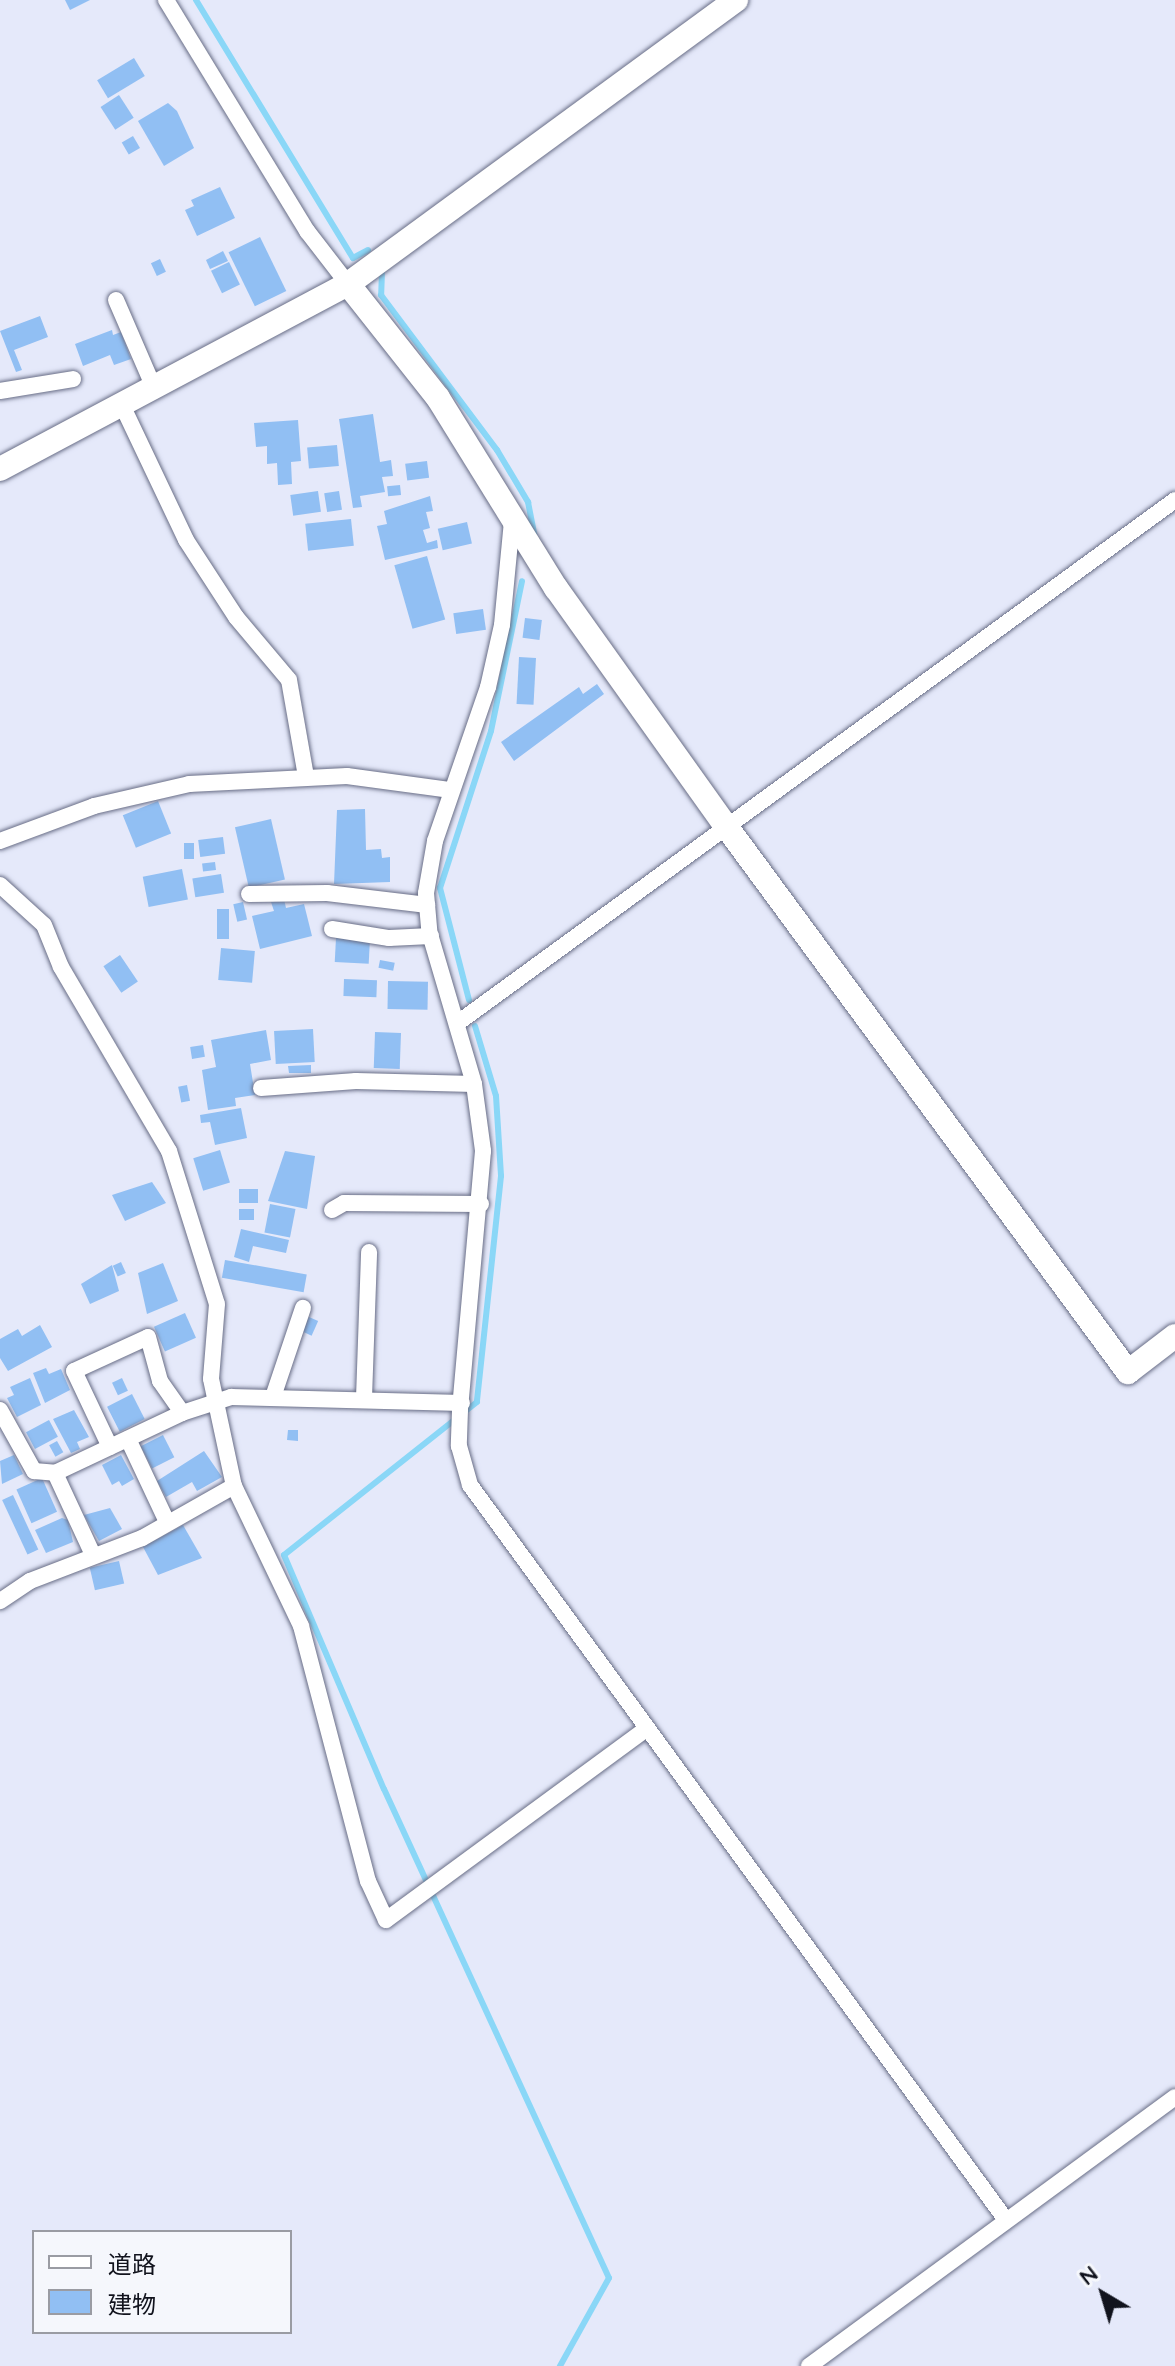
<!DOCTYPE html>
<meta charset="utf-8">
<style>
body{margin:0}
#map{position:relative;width:1175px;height:2366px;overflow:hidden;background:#e5e9fa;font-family:Quicksand,"Noto Sans JP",sans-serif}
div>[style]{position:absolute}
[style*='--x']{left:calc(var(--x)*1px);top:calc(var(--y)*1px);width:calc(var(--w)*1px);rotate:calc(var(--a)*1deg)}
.stream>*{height:6px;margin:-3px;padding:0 3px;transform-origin:3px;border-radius:3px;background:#8ad7f7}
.building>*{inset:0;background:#91bff3;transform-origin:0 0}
.roads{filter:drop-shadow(0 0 2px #686d86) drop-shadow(0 0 2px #686d86)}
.street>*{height:16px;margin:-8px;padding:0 8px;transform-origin:8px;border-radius:8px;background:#fff}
.secondary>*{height:24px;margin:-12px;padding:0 12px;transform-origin:12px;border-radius:12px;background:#fff}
span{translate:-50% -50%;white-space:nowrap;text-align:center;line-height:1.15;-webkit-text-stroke:7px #f5f7fc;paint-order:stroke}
.legend{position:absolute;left:32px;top:2230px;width:260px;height:104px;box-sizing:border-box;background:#f5f7fc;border:2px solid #9a9ca3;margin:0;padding:10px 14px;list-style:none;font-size:24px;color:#11131d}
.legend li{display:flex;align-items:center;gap:16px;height:40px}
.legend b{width:40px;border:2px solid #9a9ca3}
.north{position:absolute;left:1063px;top:2254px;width:80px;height:80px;-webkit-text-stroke:6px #f5f7fc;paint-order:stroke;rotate:322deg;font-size:22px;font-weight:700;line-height:32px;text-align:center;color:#11131d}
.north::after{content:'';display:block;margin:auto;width:28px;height:36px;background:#11131d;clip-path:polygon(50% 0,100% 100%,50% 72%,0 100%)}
</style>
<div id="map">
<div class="stream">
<div style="--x:196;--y:0;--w:302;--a:58.7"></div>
<div style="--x:353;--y:258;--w:17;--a:-28"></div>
<div style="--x:382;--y:271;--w:24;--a:92"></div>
<div style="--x:381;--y:295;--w:194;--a:53.2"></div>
<div style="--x:497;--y:450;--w:61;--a:59.2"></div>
<div style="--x:528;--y:502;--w:33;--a:79"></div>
<div style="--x:469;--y:1000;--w:116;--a:-104.5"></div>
<div style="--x:440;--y:888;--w:165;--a:-72"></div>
<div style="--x:491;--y:731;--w:153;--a:-78.3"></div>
<div style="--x:475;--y:1026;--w:73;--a:73.3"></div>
<div style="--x:496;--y:1096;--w:80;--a:86.4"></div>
<div style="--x:501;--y:1176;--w:227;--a:96.1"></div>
<div style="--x:477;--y:1402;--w:246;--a:141.6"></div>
<div style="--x:284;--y:1555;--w:254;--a:66.9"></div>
<div style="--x:384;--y:1789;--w:538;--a:65.29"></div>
<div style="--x:609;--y:2278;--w:101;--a:119.1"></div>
</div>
<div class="building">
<div style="clip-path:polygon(65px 0,90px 0,70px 10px)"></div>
<div style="left:134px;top:58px;width:21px;height:43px;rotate:59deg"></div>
<div style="left:119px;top:95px;width:27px;height:22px;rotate:57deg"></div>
<div style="clip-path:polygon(168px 103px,177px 111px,194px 148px,164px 166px,138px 121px)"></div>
<div style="left:133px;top:136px;width:14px;height:13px;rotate:60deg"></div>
<div style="clip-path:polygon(220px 187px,235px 218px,197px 236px,185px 210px,194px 206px,191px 200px)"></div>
<div style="left:260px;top:237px;width:60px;height:35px;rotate:64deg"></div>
<div style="clip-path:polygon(223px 251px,228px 261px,210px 269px,206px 260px)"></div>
<div style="left:160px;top:259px;width:14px;height:10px;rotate:65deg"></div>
<div style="left:229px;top:262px;width:25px;height:20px;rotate:64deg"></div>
<div style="clip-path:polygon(40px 316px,48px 337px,14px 350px,22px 370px,16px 372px,0 331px)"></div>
<div style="clip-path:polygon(112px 330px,113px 335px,121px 332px,131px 359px,114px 365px,110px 355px,83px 366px,75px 344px)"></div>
<div style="clip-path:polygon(373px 414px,380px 462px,391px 460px,393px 476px,382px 477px,385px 492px,360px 496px,362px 507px,353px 508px,339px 419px)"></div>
<div style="clip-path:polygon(298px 420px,301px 461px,291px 462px,292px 484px,278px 485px,277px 463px,267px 464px,267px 446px,256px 447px,254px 423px)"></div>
<div style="left:337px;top:445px;width:21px;height:30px;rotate:85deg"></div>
<div style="left:427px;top:461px;width:17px;height:22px;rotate:83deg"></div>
<div style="left:400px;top:485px;width:10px;height:13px;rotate:84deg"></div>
<div style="left:318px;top:491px;width:21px;height:28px;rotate:82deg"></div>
<div style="left:339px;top:491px;width:19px;height:15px;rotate:81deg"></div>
<div style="clip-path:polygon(430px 496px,433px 511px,426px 512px,430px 528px,423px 530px,427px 543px,437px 540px,438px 548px,385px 560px,377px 526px,387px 524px,384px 511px)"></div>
<div style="left:351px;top:519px;width:27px;height:46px;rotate:84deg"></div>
<div style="left:467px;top:522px;width:22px;height:30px;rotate:77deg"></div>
<div style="left:427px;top:556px;width:66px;height:34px;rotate:74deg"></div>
<div style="left:483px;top:609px;width:21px;height:30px;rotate:82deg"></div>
<div style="left:525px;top:618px;width:17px;height:20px;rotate:7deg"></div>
<div style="left:519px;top:657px;width:17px;height:47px;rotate:3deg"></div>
<div style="clip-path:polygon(597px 684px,604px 694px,514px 761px,501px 742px,579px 687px,583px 694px)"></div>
<div style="left:158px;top:801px;width:35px;height:38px;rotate:68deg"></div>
<div style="clip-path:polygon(365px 809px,366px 850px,381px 849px,382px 858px,390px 857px,390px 882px,334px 884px,337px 810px)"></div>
<div style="left:271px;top:819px;width:62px;height:37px;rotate:77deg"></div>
<div style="left:223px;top:837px;width:17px;height:25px;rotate:83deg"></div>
<div style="left:184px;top:843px;width:10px;height:16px"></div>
<div style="left:215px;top:862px;width:8px;height:13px;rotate:83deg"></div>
<div style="left:182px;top:869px;width:31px;height:40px;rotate:79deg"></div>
<div style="left:221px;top:874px;width:19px;height:29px;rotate:81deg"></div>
<div style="clip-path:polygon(284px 899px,286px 908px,304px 904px,312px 936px,260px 949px,252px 916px,274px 911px,271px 902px)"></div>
<div style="left:243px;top:902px;width:18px;height:10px;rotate:77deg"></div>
<div style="left:217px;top:909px;width:12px;height:30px"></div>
<div style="left:336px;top:938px;width:34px;height:24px;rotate:3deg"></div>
<div style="left:221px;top:948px;width:34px;height:32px;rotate:5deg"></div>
<div style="left:120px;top:955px;width:32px;height:20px;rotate:56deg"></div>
<div style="left:380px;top:960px;width:15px;height:8px;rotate:11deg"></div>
<div style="left:344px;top:979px;width:33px;height:17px;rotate:2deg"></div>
<div style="left:388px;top:981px;width:40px;height:28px;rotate:1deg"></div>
<div style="left:313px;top:1029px;width:33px;height:39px;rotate:87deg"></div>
<div style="clip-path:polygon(266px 1030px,271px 1060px,250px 1064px,255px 1095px,235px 1098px,236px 1106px,208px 1110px,202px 1070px,216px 1067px,211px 1040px)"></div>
<div style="left:375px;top:1032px;width:26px;height:36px;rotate:2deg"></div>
<div style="left:203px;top:1045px;width:12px;height:13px;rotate:81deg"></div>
<div style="clip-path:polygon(311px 1065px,311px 1073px,289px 1073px,288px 1066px)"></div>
<div style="left:187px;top:1085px;width:16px;height:9px;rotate:79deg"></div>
<div style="clip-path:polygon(241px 1108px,247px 1138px,215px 1145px,210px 1122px,201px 1123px,200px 1115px)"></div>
<div style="left:220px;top:1150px;width:34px;height:28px;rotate:73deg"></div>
<div style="clip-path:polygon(285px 1151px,315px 1156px,307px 1209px,268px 1201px)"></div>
<div style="clip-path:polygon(152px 1182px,166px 1203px,125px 1221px,112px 1195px)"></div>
<div style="left:258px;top:1189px;width:14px;height:19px;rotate:90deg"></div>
<div style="left:270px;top:1204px;width:26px;height:29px;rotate:11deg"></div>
<div style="left:254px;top:1209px;width:11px;height:15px;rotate:90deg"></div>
<div style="clip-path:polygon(241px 1229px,289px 1240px,286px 1253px,253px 1246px,249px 1262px,234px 1257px)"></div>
<div style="left:225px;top:1260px;width:83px;height:18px;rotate:10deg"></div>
<div style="left:121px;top:1262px;width:12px;height:9px;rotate:66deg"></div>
<div style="clip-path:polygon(163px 1263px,178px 1301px,147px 1314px,138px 1273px)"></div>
<div style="clip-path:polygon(112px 1265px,119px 1291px,90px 1304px,81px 1284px)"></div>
<div style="left:185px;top:1313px;width:27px;height:34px;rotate:66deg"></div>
<div style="left:309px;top:1317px;width:10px;height:16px;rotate:24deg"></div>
<div style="clip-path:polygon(40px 1325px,52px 1347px,8px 1371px,0 1358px,0 1339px,18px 1329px,22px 1336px)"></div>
<div style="clip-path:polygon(46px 1368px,49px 1374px,61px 1369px,70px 1390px,45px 1403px,33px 1373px)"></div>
<div style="clip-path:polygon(30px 1378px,41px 1405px,17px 1417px,7px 1398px,14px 1395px,10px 1387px)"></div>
<div style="left:122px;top:1378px;width:14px;height:11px;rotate:65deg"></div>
<div style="left:132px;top:1394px;width:28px;height:28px;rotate:63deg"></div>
<div style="clip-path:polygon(74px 1410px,89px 1437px,77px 1442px,80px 1449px,71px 1453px,53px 1419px)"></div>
<div style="left:49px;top:1420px;width:19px;height:26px;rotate:62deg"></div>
<div style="clip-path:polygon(288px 1430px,298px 1430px,298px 1441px,287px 1440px)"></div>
<div style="left:163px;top:1435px;width:25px;height:25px;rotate:63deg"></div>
<div style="left:57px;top:1441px;width:13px;height:9px;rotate:61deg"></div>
<div style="clip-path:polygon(204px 1451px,222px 1477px,197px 1491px,192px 1482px,166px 1497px,157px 1481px)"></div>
<div style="clip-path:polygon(14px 1455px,23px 1474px,2px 1484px,0 1461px)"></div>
<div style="clip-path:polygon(121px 1455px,134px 1479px,122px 1486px,119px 1481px,112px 1485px,102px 1465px)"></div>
<div style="left:42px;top:1478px;width:37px;height:28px;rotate:66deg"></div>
<div style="left:13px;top:1495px;width:60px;height:12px;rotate:65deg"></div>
<div style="clip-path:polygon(110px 1508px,122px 1529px,99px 1541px,84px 1515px)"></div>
<div style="clip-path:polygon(62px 1518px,68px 1520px,73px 1542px,46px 1553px,35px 1530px)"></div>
<div style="clip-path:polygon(183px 1525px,202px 1558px,158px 1575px,143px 1547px)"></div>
<div style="left:119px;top:1561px;width:23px;height:30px;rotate:77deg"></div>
</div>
<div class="roads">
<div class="street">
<div style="--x:166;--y:0;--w:271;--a:58.6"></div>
<div style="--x:307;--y:231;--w:67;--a:52.3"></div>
<div style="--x:116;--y:300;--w:96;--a:66.6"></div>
<div style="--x:0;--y:391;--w:74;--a:-9.3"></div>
<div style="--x:122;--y:405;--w:149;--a:64.6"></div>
<div style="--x:186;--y:540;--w:92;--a:57"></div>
<div style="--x:236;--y:617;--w:82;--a:49.9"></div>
<div style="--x:289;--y:680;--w:97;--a:80"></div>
<div style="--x:512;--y:521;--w:104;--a:95.5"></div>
<div style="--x:502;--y:625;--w:64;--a:102.7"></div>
<div style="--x:488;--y:687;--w:163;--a:109"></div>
<div style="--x:435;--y:841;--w:53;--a:99.8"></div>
<div style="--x:426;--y:893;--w:38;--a:85"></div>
<div style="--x:429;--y:931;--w:159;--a:73.6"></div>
<div style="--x:474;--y:1084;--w:68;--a:82.3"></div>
<div style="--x:483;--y:1151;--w:260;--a:95.1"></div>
<div style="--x:460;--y:1410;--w:36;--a:92"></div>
<div style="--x:459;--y:1446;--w:41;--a:74.2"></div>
<div style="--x:470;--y:1485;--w:910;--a:53.9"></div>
<div style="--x:0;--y:841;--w:100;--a:-20.4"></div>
<div style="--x:94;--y:806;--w:98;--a:-13"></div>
<div style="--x:189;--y:784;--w:158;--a:-2.9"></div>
<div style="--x:347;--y:776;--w:105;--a:7.7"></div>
<div style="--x:0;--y:885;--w:59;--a:42.3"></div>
<div style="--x:44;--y:925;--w:45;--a:68"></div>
<div style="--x:61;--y:967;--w:213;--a:59.6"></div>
<div style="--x:169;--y:1151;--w:160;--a:72.6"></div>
<div style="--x:217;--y:1304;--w:75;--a:94.6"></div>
<div style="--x:211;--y:1379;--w:109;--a:77.9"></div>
<div style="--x:234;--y:1486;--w:106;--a:150.5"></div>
<div style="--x:142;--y:1538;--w:120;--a:159"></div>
<div style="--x:30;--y:1581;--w:36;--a:146"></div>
<div style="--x:249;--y:894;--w:78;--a:-0.7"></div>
<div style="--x:327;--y:893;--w:101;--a:6.8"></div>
<div style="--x:332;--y:929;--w:58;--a:9"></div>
<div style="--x:389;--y:938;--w:42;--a:-2.7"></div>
<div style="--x:459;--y:1022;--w:886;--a:-36.09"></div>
<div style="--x:261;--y:1088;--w:95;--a:-4.2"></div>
<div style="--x:356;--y:1081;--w:118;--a:1.5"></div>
<div style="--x:332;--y:1210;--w:14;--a:-30"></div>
<div style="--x:344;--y:1203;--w:137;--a:0.4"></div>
<div style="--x:274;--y:1394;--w:91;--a:-71.4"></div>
<div style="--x:364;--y:1398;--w:146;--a:-88"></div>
<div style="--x:0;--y:1410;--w:70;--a:60.9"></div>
<div style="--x:34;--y:1471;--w:21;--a:5"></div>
<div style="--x:55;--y:1473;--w:140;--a:-25.3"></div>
<div style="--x:182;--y:1413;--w:52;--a:-18.1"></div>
<div style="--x:231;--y:1397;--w:231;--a:1.5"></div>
<div style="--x:128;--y:1439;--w:92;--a:64.8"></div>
<div style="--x:110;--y:1447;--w:84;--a:-115.3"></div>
<div style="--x:74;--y:1371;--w:81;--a:-24.7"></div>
<div style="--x:148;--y:1337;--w:46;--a:74.7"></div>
<div style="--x:160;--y:1381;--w:39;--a:55"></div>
<div style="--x:55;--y:1473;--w:90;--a:65.1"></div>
<div style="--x:234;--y:1486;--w:155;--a:64.4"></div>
<div style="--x:301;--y:1626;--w:264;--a:75.3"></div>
<div style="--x:368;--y:1881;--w:43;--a:65.2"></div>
<div style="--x:386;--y:1920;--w:324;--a:-36.3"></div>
<div style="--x:809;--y:2366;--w:454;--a:-36.3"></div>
</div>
<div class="secondary">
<div style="--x:348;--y:284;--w:145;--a:51.7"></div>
<div style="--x:438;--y:398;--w:224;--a:58.2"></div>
<div style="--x:556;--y:588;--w:292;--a:54.5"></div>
<div style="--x:726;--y:826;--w:678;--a:53.64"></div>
<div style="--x:1128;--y:1372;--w:59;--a:-37.5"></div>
<div style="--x:0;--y:469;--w:394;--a:-28"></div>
<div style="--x:348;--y:284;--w:481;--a:-36.2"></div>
</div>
</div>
<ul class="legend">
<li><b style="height:10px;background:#fff"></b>道路</li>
<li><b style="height:22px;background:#91bff3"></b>建物</li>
</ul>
<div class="north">N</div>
</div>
